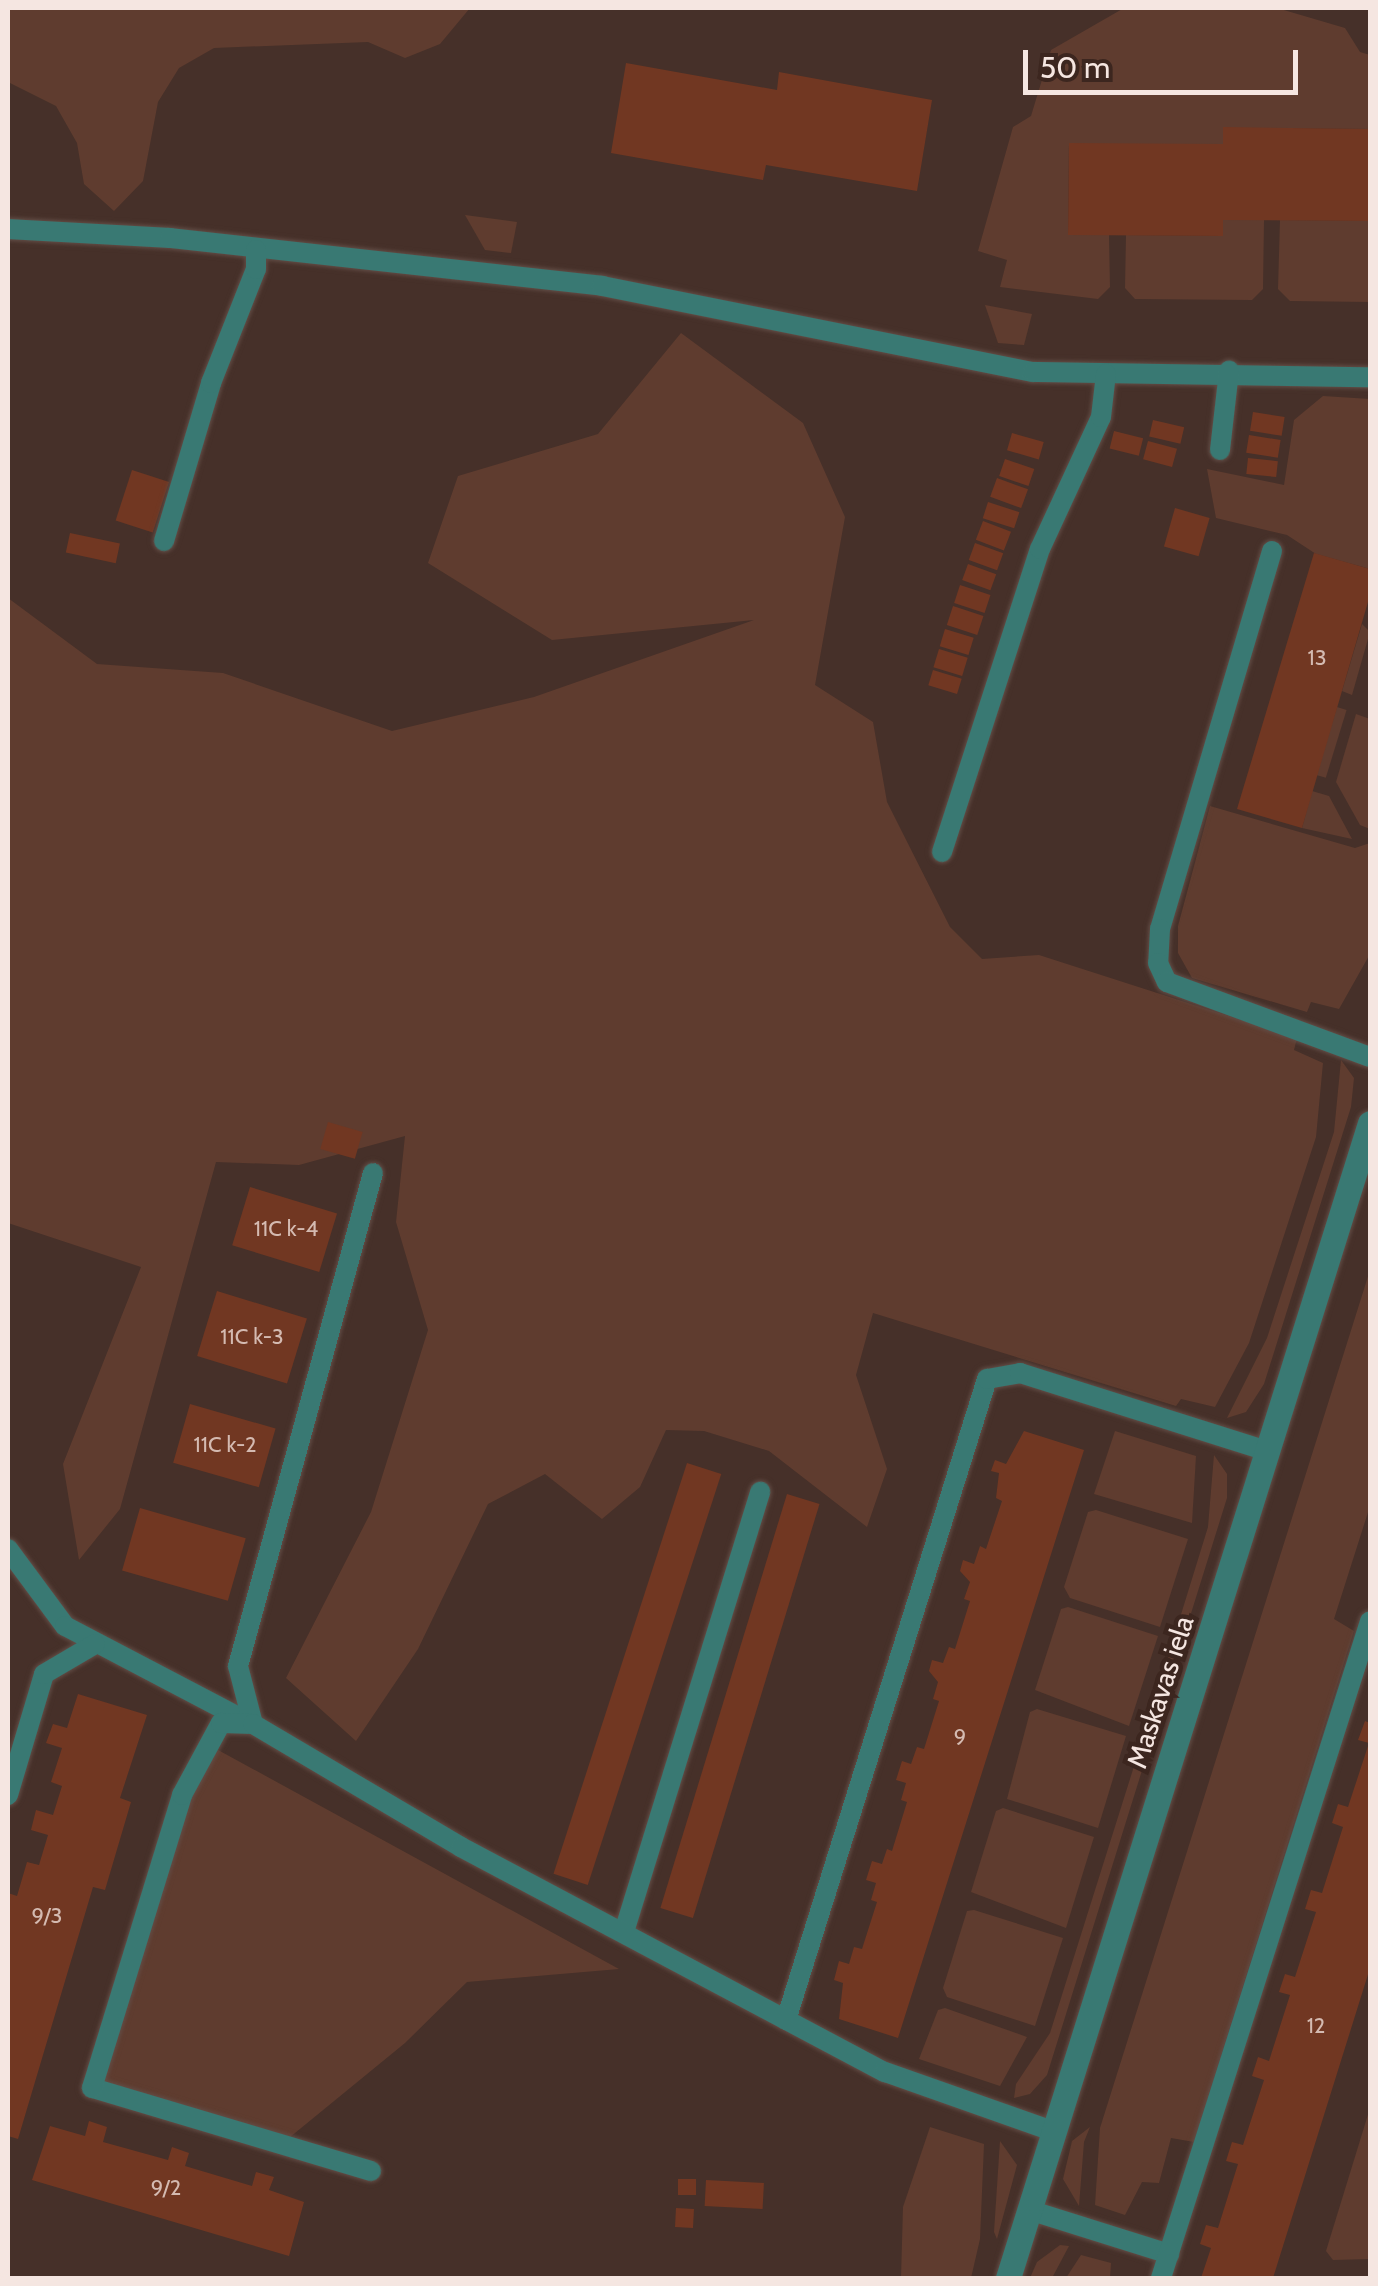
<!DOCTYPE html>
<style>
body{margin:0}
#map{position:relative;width:1378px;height:2286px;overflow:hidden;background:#463029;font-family:Cabin,sans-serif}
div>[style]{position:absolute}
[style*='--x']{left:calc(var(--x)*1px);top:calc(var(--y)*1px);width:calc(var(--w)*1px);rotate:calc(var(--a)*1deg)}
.green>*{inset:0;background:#5f3c2f;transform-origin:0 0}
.building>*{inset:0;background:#713722;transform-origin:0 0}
.roads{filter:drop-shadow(0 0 2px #624d46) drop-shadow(0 0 2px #624d46)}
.lane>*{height:20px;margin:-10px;padding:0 10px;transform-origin:10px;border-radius:10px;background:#397973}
.street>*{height:25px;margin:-12.5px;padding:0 12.5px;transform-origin:12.5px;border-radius:12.5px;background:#397973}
span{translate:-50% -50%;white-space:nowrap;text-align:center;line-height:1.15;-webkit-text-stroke:9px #3c261f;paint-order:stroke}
.number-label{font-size:22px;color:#d4bab1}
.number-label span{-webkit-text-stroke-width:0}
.street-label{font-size:28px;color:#f5e6e1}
.frame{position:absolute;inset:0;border:10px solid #f5e6e1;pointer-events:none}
.scale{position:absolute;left:1023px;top:50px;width:275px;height:45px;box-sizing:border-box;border:5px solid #f5e6e1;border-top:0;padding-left:12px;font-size:30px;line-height:35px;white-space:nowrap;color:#f5e6e1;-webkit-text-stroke:8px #3c261f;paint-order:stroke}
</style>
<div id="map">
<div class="green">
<div style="clip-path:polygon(8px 8px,470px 8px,440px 44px,405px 58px,368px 42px,214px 48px,179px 68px,158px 102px,143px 181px,114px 211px,84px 184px,77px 143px,56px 106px,8px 82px)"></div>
<div style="clip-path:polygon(1124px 8px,1277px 8px,1345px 28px,1360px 52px,1370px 55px,1370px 129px,1224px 128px,1223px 144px,1069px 144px,1068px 234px,1109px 235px,1110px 287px,1098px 299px,1000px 287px,1007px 260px,978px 251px,1013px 127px,1031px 116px,1051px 50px)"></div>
<div style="clip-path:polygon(465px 215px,517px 222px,511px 253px,485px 250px)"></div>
<div style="clip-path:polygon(1223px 220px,1264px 220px,1263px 289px,1252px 300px,1135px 299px,1125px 288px,1126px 235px,1222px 236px)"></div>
<div style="clip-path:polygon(1280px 220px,1370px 221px,1370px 302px,1290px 301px,1278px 289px)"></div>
<div style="clip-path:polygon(985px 305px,1032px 314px,1024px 345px,998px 343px)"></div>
<div style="clip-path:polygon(681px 333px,803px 423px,845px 517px,815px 685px,873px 722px,887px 802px,950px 927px,982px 959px,1039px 955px,1297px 1038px,1294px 1050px,1323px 1063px,1316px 1137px,1249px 1343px,1215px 1407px,1181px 1399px,1176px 1406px,873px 1313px,856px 1375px,887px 1469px,867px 1527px,769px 1451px,704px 1431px,666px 1430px,640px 1487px,602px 1519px,545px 1474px,488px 1504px,418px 1649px,356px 1741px,286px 1678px,371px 1512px,428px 1330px,396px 1222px,405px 1136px,299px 1165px,216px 1162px,120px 1509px,79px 1560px,63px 1464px,141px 1267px,8px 1223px,8px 598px,97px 664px,223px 673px,392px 731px,534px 697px,754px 620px,552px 640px,428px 563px,458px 476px,598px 434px)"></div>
<div style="clip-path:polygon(1323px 396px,1370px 399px,1370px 569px,1316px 554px,1287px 535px,1216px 518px,1207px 469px,1284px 485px,1294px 420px)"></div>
<div style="clip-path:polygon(1362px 624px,1370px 632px,1352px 695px,1342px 691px)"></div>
<div style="left:1337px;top:707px;width:10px;height:71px;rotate:17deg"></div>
<div style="clip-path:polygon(1356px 714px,1370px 719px,1370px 829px,1360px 825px,1336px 782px)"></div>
<div style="clip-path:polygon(1312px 791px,1329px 796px,1352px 839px,1302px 828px)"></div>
<div style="clip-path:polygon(1210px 806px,1355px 848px,1370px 843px,1370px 954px,1339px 1009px,1311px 1002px,1307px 1012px,1192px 978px,1178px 953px,1178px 926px)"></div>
<div style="clip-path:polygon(1341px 1060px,1354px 1078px,1351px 1107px,1264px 1384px,1246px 1412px,1227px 1418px,1267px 1338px,1334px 1132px)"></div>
<div style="clip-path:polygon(1370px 1270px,1370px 1506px,1334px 1619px,1354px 1631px,1194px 2142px,1171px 2138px,1159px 2183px,1142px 2182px,1125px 2215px,1095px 2205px,1100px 2128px)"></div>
<div style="clip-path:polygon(1115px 1431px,1196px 1456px,1192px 1523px,1094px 1494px)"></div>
<div style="clip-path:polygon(1214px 1455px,1227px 1474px,1227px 1498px,1047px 2075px,1030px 2094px,1014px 2098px,1016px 2084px,1050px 2033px,1141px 1744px,1208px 1527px)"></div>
<div style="clip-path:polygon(1096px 1510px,1188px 1539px,1160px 1627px,1070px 1598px,1064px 1587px,1088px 1512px)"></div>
<div style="clip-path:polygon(1068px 1607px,1158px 1636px,1129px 1726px,1035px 1690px,1061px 1609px)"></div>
<div style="clip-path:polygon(1037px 1709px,1126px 1736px,1098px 1828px,1007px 1799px,1030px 1712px)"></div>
<div style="clip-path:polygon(209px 1745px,619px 1969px,467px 1982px,405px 2043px,284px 2142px,92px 2088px)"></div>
<div style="clip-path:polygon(1003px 1808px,1094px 1837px,1066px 1928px,971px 1892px,996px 1811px)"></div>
<div style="clip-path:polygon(974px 1910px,1063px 1938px,1035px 2026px,947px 1997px,943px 1988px,967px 1911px)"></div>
<div style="clip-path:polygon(945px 2008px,1027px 2037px,1000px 2086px,919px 2059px,938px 2010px)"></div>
<div style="clip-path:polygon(1370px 2108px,1370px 2259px,1333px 2260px,1326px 2251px)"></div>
<div style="clip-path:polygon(930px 2127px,984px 2144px,980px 2239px,971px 2278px,901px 2278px,903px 2207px)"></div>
<div style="clip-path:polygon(1090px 2127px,1084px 2142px,1079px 2206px,1063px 2179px,1072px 2141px)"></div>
<div style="clip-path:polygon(1000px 2141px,1017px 2165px,997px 2239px,994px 2232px)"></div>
<div style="clip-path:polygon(1060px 2245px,1069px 2246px,1052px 2278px,1030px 2278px,1037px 2262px)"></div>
<div style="clip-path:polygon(1081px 2255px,1111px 2263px,1110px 2278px,1066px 2278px)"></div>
</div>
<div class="building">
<div style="clip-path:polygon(626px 63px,777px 90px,779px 72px,932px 100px,917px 191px,766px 165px,763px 180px,611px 153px)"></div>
<div style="clip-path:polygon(1223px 127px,1370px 129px,1370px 221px,1223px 220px,1223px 236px,1068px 235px,1069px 143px,1223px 144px)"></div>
<div style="left:1253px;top:412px;width:32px;height:19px;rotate:9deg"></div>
<div style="left:1153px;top:420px;width:32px;height:17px;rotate:13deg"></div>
<div style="left:1114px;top:431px;width:30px;height:18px;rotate:14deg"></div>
<div style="left:1012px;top:433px;width:33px;height:18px;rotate:16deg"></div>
<div style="left:1249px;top:435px;width:32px;height:18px;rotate:9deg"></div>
<div style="left:1148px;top:441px;width:30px;height:19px;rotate:15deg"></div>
<div style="left:1248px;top:458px;width:30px;height:16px;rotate:6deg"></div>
<div style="left:1005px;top:459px;width:31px;height:18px;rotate:19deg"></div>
<div style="left:132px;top:470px;width:39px;height:53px;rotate:18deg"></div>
<div style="left:997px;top:478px;width:33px;height:20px;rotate:20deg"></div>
<div style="left:988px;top:502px;width:33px;height:17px;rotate:18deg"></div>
<div style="left:1175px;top:508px;width:36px;height:40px;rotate:16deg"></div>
<div style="left:983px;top:521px;width:30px;height:20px;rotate:21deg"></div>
<div style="left:70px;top:533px;width:51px;height:20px;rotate:12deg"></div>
<div style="left:975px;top:543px;width:30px;height:18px;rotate:20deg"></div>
<div style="clip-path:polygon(1314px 553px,1370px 569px,1370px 595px,1302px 828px,1237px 809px)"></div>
<div style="left:968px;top:564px;width:30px;height:17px;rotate:20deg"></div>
<div style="left:960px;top:585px;width:32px;height:19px;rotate:18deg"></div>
<div style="left:953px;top:606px;width:32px;height:20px;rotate:18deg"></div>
<div style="left:945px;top:629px;width:30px;height:18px;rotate:17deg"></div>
<div style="left:939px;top:649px;width:30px;height:19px;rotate:17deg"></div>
<div style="left:933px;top:670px;width:30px;height:16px;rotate:17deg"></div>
<div style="left:328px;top:1122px;width:36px;height:28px;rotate:16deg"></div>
<div style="left:250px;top:1187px;width:91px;height:61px;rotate:17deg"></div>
<div style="left:217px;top:1291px;width:94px;height:68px;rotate:17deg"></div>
<div style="left:190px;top:1404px;width:89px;height:61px;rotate:16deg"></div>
<div style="clip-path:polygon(1024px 1431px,1084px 1450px,898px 2038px,839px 2019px,843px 1983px,834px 1980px,839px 1961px,849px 1964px,854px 1947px,862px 1949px,877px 1902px,871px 1900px,876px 1883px,866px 1880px,872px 1861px,882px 1864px,887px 1849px,892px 1851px,907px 1802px,901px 1800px,906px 1783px,896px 1780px,902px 1761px,911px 1764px,917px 1747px,924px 1749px,939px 1701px,933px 1699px,938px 1682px,929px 1671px,932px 1660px,943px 1663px,949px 1647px,955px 1649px,970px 1601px,964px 1599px,970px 1582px,960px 1571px,963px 1560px,974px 1564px,980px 1546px,986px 1549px,1002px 1501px,996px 1498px,999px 1473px,991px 1471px,995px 1460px,1006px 1464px)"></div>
<div style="left:687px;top:1463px;width:36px;height:432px;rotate:18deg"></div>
<div style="left:787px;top:1494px;width:34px;height:433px;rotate:17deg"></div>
<div style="left:140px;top:1508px;width:110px;height:65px;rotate:16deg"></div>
<div style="clip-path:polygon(78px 1694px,147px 1715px,120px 1798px,131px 1802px,105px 1890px,93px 1887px,18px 2139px,8px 2136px,8px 1893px,17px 1896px,27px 1862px,39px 1865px,48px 1835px,31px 1830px,36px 1810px,53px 1815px,62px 1786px,51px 1782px,62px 1748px,46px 1743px,53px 1724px,67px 1728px)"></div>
<div style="clip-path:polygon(1365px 1721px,1370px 1723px,1370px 1968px,1273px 2278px,1201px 2278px,1211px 2248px,1200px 2244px,1206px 2225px,1218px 2228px,1238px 2164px,1226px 2161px,1232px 2142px,1243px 2145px,1264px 2080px,1252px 2076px,1258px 2057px,1269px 2061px,1290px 1995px,1279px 1992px,1285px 1974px,1295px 1977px,1316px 1912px,1305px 1909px,1311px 1890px,1322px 1893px,1343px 1827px,1332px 1823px,1338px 1804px,1348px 1807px,1369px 1743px,1358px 1740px)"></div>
<div style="clip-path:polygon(89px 2121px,107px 2127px,103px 2142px,168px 2160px,172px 2147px,189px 2153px,185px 2166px,252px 2186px,256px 2172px,274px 2177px,269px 2190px,304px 2202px,289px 2256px,32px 2180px,50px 2126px,85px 2136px)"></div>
<div style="left:678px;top:2179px;width:18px;height:16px"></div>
<div style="left:706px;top:2180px;width:58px;height:26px;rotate:3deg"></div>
<div style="left:676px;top:2208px;width:18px;height:19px;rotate:3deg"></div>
</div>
<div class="roads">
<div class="lane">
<div style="--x:8;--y:229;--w:162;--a:3.2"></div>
<div style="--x:170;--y:238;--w:435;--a:6.3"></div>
<div style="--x:602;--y:286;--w:439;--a:11.3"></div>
<div style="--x:1033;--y:372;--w:337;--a:0.9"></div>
<div style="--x:1220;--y:450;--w:80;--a:-83.5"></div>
<div style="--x:164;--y:541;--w:165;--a:-73.4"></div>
<div style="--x:211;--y:383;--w:123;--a:-68.5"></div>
<div style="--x:256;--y:269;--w:19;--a:-90"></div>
<div style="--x:1272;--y:551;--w:394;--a:106.5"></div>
<div style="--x:1160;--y:929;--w:34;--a:93"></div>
<div style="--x:1158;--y:963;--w:21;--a:65"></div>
<div style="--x:1167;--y:982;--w:216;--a:20.3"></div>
<div style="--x:942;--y:852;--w:318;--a:-72.1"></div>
<div style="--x:1040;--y:549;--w:145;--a:-65.2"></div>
<div style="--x:1101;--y:417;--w:43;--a:-83.4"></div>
<div style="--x:8;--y:1549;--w:96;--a:53.5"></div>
<div style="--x:65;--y:1626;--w:200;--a:27.7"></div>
<div style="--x:253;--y:1724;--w:60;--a:-104.5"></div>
<div style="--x:238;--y:1666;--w:511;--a:-74.69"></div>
<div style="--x:8;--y:1795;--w:126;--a:-73.4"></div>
<div style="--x:44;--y:1674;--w:59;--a:-30.5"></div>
<div style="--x:624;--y:1932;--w:461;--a:-72.8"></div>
<div style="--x:786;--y:2020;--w:672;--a:-72.59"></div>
<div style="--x:987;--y:1379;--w:34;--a:-10"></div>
<div style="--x:1020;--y:1373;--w:260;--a:17.5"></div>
<div style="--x:371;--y:2171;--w:291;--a:-163.4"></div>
<div style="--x:92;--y:2088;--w:307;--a:-72.9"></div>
<div style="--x:182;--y:1795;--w:82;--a:-61.6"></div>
<div style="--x:221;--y:1723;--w:32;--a:2"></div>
<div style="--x:253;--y:1724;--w:242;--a:30.6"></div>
<div style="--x:461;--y:1847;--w:480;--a:28"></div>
<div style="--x:885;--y:2072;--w:178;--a:19.4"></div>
<div style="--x:1029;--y:2210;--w:147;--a:17.4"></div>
<div style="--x:1161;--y:2278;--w:689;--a:-72.35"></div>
</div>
<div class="street">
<div style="--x:1008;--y:2278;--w:1210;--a:-72.6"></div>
</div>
</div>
<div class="number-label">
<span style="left:1317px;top:658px">13</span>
<span style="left:286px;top:1229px">11C k-4</span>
<span style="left:252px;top:1337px">11C k-3</span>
<span style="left:225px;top:1445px">11C k-2</span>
<span style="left:960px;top:1737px">9</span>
<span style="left:47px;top:1916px">9/3</span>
<span style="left:1316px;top:2026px">12</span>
<span style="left:166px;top:2188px">9/2</span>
</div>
<div class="street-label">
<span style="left:1160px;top:1692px;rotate:-72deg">Maskavas iela</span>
</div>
<div class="frame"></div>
<div class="scale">50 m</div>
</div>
